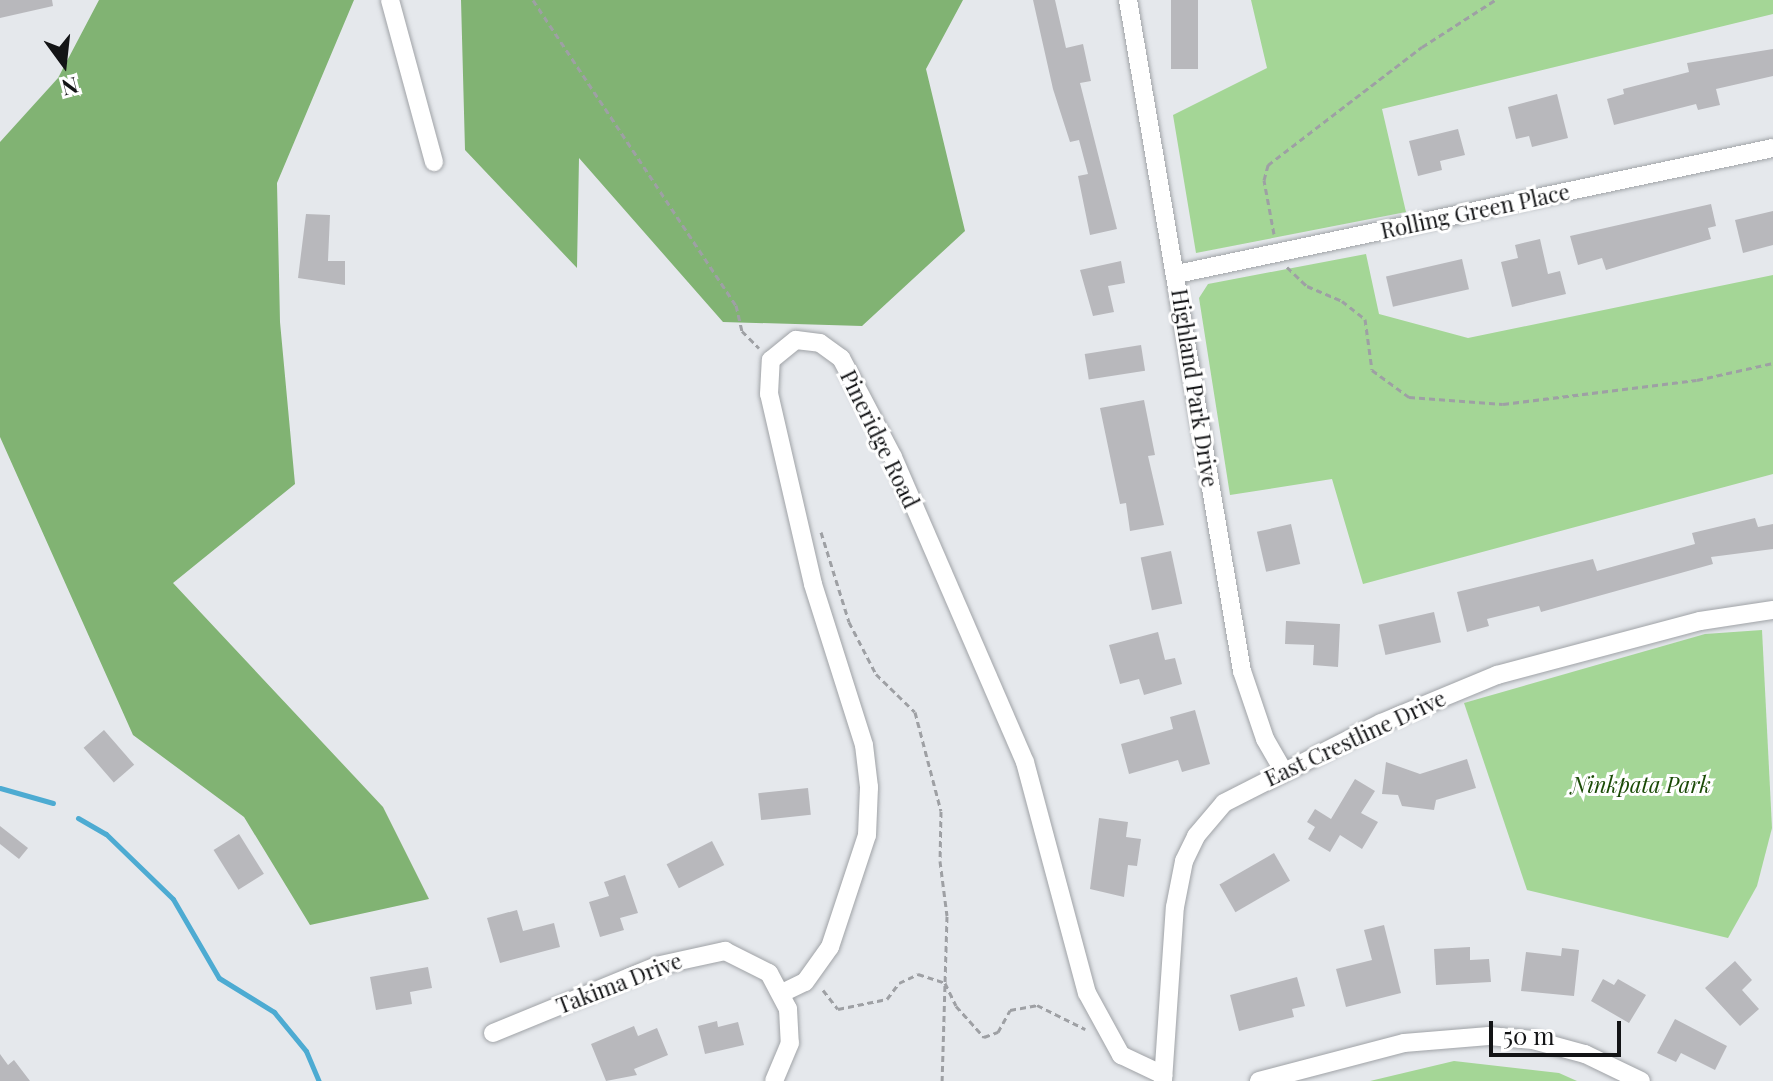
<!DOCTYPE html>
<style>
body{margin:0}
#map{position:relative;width:1773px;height:1081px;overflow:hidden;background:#e5e8ec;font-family:"Playfair Display",serif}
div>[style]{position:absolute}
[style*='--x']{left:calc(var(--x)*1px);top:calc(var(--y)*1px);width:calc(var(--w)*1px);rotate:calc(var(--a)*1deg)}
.green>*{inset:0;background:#a4d696}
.forest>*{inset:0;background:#81b373}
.stream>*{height:5px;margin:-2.5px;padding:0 2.5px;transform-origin:2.5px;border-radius:2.5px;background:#4dabd2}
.building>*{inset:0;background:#b8b8bc;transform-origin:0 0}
.path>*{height:3px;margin-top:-1.5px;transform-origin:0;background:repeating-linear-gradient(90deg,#9ea0a4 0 6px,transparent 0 10px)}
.roads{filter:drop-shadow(0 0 2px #a0a3a7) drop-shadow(0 0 2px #a0a3a7)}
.minor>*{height:18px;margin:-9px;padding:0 9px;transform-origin:9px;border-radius:9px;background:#fff}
span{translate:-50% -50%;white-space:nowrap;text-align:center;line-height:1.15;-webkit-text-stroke:6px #fff;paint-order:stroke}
.street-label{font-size:22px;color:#131416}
.park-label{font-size:22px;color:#1a4a06;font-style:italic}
.north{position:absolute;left:24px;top:24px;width:80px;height:80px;-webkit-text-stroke:6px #fff;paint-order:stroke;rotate:165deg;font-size:22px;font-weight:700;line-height:32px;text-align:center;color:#131416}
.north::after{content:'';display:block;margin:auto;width:28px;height:36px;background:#131416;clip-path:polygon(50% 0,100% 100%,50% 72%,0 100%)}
.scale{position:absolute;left:1489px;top:1021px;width:132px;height:36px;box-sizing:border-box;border:4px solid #131416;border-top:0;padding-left:10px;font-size:24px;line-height:28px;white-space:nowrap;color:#131416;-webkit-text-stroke:6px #fff;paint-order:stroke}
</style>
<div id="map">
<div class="green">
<div style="clip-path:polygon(1251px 0,1773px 0,1773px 14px,1382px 109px,1406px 212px,1196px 253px,1173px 115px,1267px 68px)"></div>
<div style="clip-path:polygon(1366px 254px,1379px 314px,1468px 338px,1773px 275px,1773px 474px,1363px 584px,1332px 479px,1230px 495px,1199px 298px,1208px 284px)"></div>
<div style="clip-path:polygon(1762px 630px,1772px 828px,1757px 886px,1728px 938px,1527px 890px,1464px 703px,1705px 634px)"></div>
<div style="clip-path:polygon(1454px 1061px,1559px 1073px,1577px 1081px,1370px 1081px)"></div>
</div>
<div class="forest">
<div style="clip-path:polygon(99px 0,354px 0,277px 183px,280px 322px,295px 484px,173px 583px,383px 807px,429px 899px,310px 925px,244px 817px,133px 735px,0 437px,0 142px,58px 78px)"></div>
<div style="clip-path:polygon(461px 0,963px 0,926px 69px,965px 231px,862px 326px,723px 322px,579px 158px,577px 268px,465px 150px)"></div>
</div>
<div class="stream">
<div style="--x:0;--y:788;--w:55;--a:15.8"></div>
<div style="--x:78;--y:818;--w:32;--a:30"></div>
<div style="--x:106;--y:834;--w:93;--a:44.1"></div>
<div style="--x:173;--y:899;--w:91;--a:59.8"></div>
<div style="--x:219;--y:978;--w:65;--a:31.7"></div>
<div style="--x:274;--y:1012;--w:50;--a:50.6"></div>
<div style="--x:306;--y:1051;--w:33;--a:67"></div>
</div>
<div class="building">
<div style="clip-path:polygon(0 0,52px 0,53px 6px,0 18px)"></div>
<div style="clip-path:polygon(1033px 0,1055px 0,1066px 48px,1083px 44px,1091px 81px,1080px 83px,1117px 229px,1090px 235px,1078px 176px,1088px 174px,1079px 140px,1070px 142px,1053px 89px)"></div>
<div style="left:1171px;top:0;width:27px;height:69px"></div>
<div style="clip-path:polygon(1773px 49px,1773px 76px,1716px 89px,1720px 105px,1698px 110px,1696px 104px,1614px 125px,1607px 99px,1624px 94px,1623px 89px,1689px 72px,1687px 63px)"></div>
<div style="clip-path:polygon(1557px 94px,1568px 138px,1532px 147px,1529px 136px,1516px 139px,1508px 107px)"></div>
<div style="clip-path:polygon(1458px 129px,1465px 155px,1440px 161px,1442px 170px,1418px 176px,1409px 141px)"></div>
<div style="clip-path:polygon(1711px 204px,1716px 226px,1708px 228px,1711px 239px,1606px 270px,1602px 258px,1578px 265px,1570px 236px)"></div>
<div style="clip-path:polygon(1773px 211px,1773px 245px,1743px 253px,1735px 220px)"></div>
<div style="clip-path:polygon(306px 214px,330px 215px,328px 261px,345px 261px,345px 285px,298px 278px)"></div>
<div style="clip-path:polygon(1540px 239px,1548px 274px,1560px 271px,1566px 294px,1512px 307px,1501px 262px,1518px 258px,1515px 245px)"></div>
<div style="left:1462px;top:259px;width:31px;height:78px;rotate:77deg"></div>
<div style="clip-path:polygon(1121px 261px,1125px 283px,1108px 286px,1114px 312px,1093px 316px,1080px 270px)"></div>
<div style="left:1141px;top:345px;width:26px;height:57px;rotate:81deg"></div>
<div style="clip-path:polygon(1144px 400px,1155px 455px,1148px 456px,1164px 525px,1130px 531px,1126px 503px,1120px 504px,1100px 408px)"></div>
<div style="clip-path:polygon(1755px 518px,1758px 527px,1773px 524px,1773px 549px,1711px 557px,1713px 564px,1541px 612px,1539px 606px,1487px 619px,1489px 626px,1467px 632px,1457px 592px,1593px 559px,1597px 571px,1695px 544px,1692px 533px)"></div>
<div style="left:1291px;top:524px;width:41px;height:35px;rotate:77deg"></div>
<div style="left:1171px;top:551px;width:54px;height:31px;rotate:78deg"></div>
<div style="left:1434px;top:612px;width:31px;height:57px;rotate:77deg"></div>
<div style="clip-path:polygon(1286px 621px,1340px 624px,1338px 667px,1313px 665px,1314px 645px,1285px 644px)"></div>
<div style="clip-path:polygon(1158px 632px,1165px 660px,1175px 658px,1182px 684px,1144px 695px,1139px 679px,1120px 684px,1109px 645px)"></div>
<div style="clip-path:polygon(1195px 710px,1210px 764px,1182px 772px,1178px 760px,1129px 774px,1121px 744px,1173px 729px,1170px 717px)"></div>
<div style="left:104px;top:730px;width:46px;height:27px;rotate:49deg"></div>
<div style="clip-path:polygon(1467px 759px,1476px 788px,1436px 800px,1434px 810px,1402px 806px,1398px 795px,1382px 794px,1386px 762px,1420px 774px)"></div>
<div style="clip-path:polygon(1355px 779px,1375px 791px,1361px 813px,1378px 822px,1362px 849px,1340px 835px,1330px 852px,1308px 839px,1315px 827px,1307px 822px,1315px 809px,1331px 819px)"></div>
<div style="left:808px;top:788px;width:27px;height:50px;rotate:84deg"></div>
<div style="clip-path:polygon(1099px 818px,1128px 822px,1126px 837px,1141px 839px,1137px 866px,1128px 865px,1124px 897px,1090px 889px)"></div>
<div style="clip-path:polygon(0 826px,28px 848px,19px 859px,0 844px)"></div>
<div style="left:239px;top:834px;width:47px;height:30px;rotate:58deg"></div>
<div style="left:712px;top:841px;width:27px;height:51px;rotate:63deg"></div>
<div style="left:1274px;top:853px;width:32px;height:63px;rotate:60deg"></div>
<div style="clip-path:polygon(625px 875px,638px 913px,620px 918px,624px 930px,600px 937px,589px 902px,609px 896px,604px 882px)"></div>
<div style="clip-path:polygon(517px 910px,523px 931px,554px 923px,560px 947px,500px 963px,487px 918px)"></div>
<div style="clip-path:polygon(1384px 925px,1401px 993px,1346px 1007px,1336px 969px,1372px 960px,1364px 930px)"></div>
<div style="clip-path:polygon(1470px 947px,1470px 960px,1489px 959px,1491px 982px,1436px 985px,1434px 949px)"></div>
<div style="clip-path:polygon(1562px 948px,1579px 950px,1574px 996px,1521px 991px,1526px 952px,1561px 956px)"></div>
<div style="clip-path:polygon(1735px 961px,1752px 980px,1742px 990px,1759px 1009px,1740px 1026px,1705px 988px)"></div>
<div style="clip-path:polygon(428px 967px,432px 988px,410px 992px,412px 1004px,376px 1010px,370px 977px)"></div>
<div style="clip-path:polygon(1297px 977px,1305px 1006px,1292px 1009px,1294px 1017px,1239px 1031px,1230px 995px)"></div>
<div style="clip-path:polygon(1603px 979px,1614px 985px,1618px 979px,1646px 995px,1629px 1023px,1591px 1001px)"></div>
<div style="clip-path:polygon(1675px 1019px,1727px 1046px,1715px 1070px,1681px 1053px,1676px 1062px,1657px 1053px)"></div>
<div style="clip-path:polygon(717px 1021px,718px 1027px,738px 1022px,744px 1045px,705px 1054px,698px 1026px)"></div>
<div style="clip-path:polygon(634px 1026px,638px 1036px,657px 1028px,668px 1055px,634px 1069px,637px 1075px,606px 1081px,591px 1044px)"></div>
<div style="clip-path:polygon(0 1054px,8px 1065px,14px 1060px,30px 1081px,0 1081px)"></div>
</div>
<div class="path">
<div style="--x:533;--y:0;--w:366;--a:56.4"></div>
<div style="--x:736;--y:305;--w:27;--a:77"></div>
<div style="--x:742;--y:331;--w:24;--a:45"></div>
<div style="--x:1274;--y:234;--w:55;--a:-100.5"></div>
<div style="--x:1264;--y:180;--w:16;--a:-75"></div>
<div style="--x:1268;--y:165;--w:194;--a:-37.5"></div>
<div style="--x:1422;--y:47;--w:87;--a:-32.8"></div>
<div style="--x:1287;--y:267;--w:28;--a:44"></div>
<div style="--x:1307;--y:286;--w:38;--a:23"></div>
<div style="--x:1342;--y:301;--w:29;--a:38"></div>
<div style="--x:1365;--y:319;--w:51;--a:82.2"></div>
<div style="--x:1372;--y:370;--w:46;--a:36.1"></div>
<div style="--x:1409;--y:397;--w:94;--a:4.3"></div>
<div style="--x:1503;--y:404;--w:195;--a:-7.1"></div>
<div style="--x:1697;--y:380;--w:78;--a:-12.6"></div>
<div style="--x:821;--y:532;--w:94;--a:72.7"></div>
<div style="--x:849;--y:622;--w:59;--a:62.6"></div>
<div style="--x:876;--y:674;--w:54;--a:44.3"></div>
<div style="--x:915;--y:712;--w:102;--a:75.3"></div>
<div style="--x:941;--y:811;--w:50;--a:91.1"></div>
<div style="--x:940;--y:861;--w:55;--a:82.7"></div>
<div style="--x:947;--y:916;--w:165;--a:91.7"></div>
<div style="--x:823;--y:990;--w:24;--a:52"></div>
<div style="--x:838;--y:1009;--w:50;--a:-11.5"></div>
<div style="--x:887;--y:999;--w:20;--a:-53"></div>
<div style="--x:899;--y:983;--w:21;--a:-25"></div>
<div style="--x:918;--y:974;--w:28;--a:18"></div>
<div style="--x:945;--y:983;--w:25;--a:64"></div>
<div style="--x:956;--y:1006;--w:42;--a:47.9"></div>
<div style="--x:984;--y:1037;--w:15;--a:-20"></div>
<div style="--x:998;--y:1032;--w:25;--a:-61"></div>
<div style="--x:1010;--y:1010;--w:27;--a:-10"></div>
<div style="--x:1037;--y:1005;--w:54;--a:26.6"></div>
</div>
<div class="roads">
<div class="minor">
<div style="--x:390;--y:0;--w:168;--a:74.8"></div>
<div style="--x:1128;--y:0;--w:681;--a:80.36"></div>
<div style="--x:1242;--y:671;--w:72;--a:71.3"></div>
<div style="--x:1265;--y:739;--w:36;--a:60"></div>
<div style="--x:1177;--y:274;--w:609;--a:-11.94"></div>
<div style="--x:782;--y:993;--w:25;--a:-26"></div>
<div style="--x:805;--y:982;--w:43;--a:-54.5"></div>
<div style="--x:830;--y:947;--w:118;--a:-71.7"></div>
<div style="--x:867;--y:835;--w:48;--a:-87.6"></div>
<div style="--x:869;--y:787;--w:42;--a:-96.8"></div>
<div style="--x:864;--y:745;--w:169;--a:-107.6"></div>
<div style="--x:813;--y:584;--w:195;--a:-103"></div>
<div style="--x:769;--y:394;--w:34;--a:-87"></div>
<div style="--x:771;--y:360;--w:32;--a:-39"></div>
<div style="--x:796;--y:340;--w:24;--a:7"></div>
<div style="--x:820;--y:343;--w:26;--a:36"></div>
<div style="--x:841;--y:358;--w:112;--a:62.3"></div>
<div style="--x:893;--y:457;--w:332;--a:66.6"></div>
<div style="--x:1025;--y:762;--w:239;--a:75"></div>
<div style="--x:1087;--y:993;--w:71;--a:61.3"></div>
<div style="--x:1121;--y:1055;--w:47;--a:25.5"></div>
<div style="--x:493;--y:1033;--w:176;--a:-22.3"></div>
<div style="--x:656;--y:966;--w:71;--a:-12.3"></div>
<div style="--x:725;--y:951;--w:49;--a:26.6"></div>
<div style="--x:769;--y:973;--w:41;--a:62.2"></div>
<div style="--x:788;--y:1009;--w:34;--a:87"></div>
<div style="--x:790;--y:1043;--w:41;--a:112.8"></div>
<div style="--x:1163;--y:1081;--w:174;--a:-86.1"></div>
<div style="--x:1175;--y:907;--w:47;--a:-78.9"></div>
<div style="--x:1184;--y:861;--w:28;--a:-64"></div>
<div style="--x:1196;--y:836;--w:43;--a:-49.7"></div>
<div style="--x:1224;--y:803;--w:176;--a:-27"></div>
<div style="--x:1381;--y:723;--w:126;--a:-22.5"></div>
<div style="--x:1497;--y:675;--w:210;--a:-14.9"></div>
<div style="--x:1700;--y:621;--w:74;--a:-8.6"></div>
<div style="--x:1259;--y:1081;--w:150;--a:-14.7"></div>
<div style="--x:1404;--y:1043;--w:85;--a:-4.7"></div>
<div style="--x:1489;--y:1036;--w:44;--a:5.2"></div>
<div style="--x:1533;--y:1040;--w:54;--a:15.1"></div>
<div style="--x:1585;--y:1054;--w:62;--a:25.7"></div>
</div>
</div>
<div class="street-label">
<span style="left:1475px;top:211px;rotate:-12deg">Rolling Green Place</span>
<span style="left:1195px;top:388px;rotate:81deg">Highland Park Drive</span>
<span style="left:880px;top:439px;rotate:64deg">Pineridge Road</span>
<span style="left:1355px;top:738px;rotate:-25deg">East Crestline Drive</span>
<span style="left:619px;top:983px;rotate:-21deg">Takima Drive</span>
</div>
<div class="park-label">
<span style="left:1641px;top:785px">Ninkpata Park</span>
</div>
<div class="north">N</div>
<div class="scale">50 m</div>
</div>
